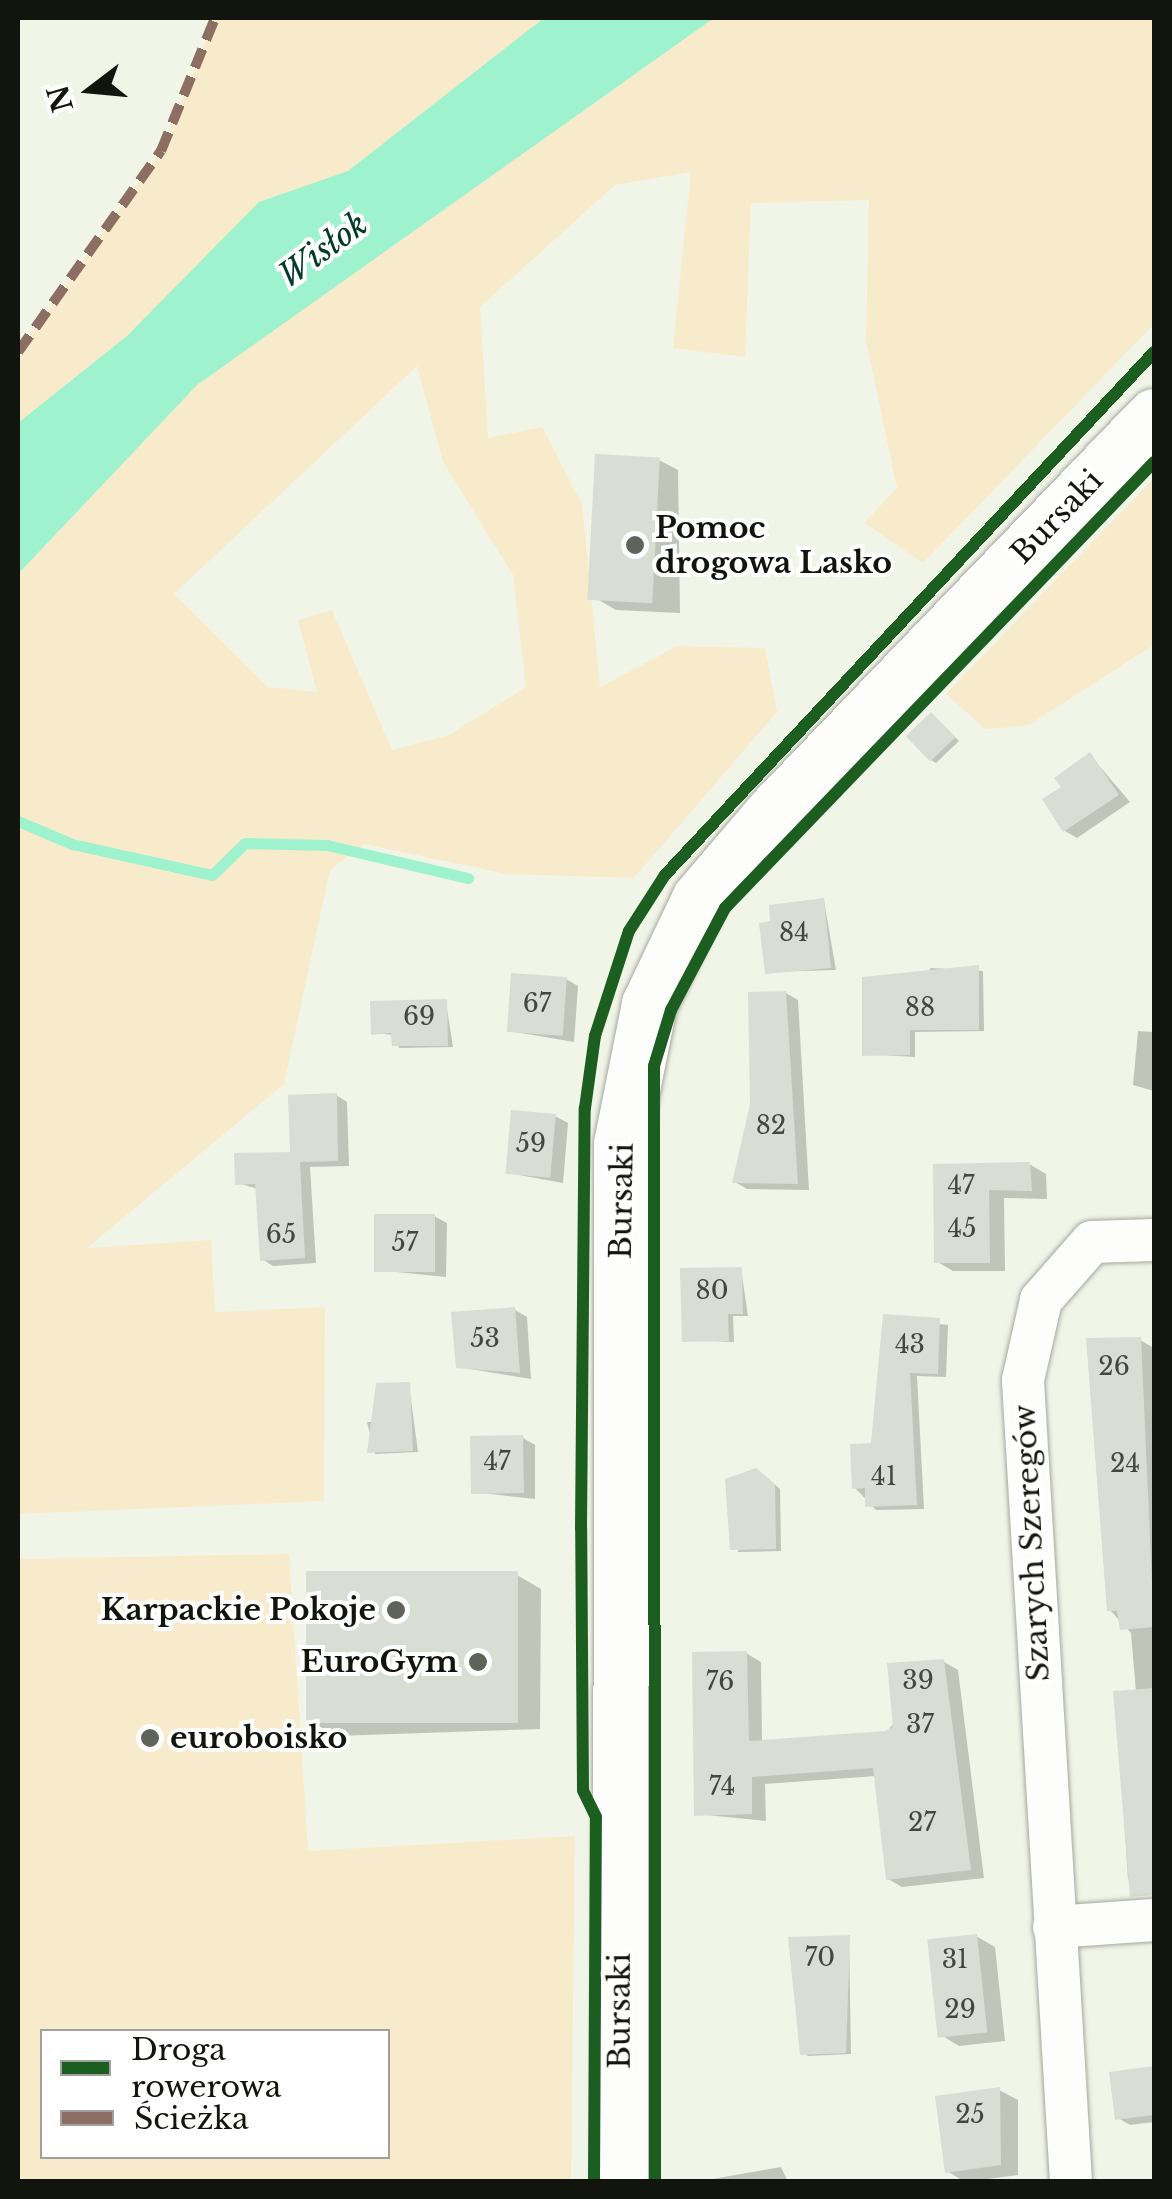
<!DOCTYPE html>
<meta charset="utf-8">
<style>
body{margin:0}
#map{position:relative;width:1172px;height:2199px;overflow:hidden;background:#f1f5e8;font-family:"Libre Baskerville",serif}
div>[style]{position:absolute}
[style*='--x']{left:calc(var(--x)*1px);top:calc(var(--y)*1px);width:calc(var(--w)*1px);rotate:calc(var(--a)*1deg)}
.green>*{inset:0;background:#f8ebcc}
.water>*{inset:0;background:#9ef2ce}
.shadow>*{inset:0;background:#0003}
.stream>*{height:11px;margin:-5.5px;padding:0 5.5px;transform-origin:5.5px;border-radius:5.5px;background:#9ef2ce}
.building>*{inset:0;background:#d8ded4;transform-origin:0 0}
.roads{filter:drop-shadow(0 0 2px #a5a99e) drop-shadow(0 0 2px #a5a99e)}
.minor>*{height:42px;margin:-21px;padding:0 21px;transform-origin:21px;border-radius:21px;background:#fdfefc}
.tertiary>*{height:55px;margin:-27.5px;padding:0 27.5px;transform-origin:27.5px;border-radius:27.5px;background:#fdfefc}
.quiet>*{height:10px;margin-top:-5px;transform-origin:0;background:repeating-linear-gradient(90deg,#8d6e63 0 20px,transparent 0 30px)}
.cycleway>*{height:12px;margin:-6px;padding:0 6px;transform-origin:6px;border-radius:6px;background:#1b5e20}
.dots>*{width:28px;height:28px;translate:-50% -50%;box-sizing:border-box;border:5px solid #fff;border-radius:50%}
span{translate:-50% -50%;white-space:nowrap;text-align:center;line-height:1.15;-webkit-text-stroke:8px #fff;paint-order:stroke}
.number-label{font-size:25px;color:#44473f}
.number-label span{-webkit-text-stroke-width:0}
.street-label{font-size:30px;color:#12150d}
.poi-label{font-size:30px;color:#12150d;font-weight:700}
.left{translate:0 -50%;text-align:left}
.right{translate:-100% -50%;text-align:right}
.water-label{font-size:32px;color:#033a29;font-style:italic}
.frame{position:absolute;inset:0;border:20px solid #12150d;pointer-events:none}
.legend{position:absolute;left:40px;top:2029px;width:350px;height:130px;box-sizing:border-box;background:#fff;border:2px solid #a0a19e;margin:0;padding:12px 18px;list-style:none;font-size:30px;color:#12150d}
.legend li{display:flex;align-items:center;gap:20px;height:50px}
.legend b{width:50px;border:2px solid #a0a19e}
.north{position:absolute;left:40px;top:40px;width:100px;height:100px;-webkit-text-stroke:8px #fff;paint-order:stroke;rotate:254deg;font-size:28px;font-weight:700;line-height:40px;text-align:center;color:#12150d}
.north::after{content:'';display:block;margin:auto;width:35px;height:45px;background:#12150d;clip-path:polygon(50% 0,100% 100%,50% 72%,0 100%)}
</style>
<div id="map">
<div class="green">
<div style="clip-path:polygon(evenodd,215px 18px,1154px 18px,1154px 324px,923px 563px,864px 523px,897px 488px,866px 341px,869px 200px,751px 203px,745px 357px,673px 348px,691px 172px,615px 185px,480px 307px,488px 438px,542px 427px,582px 504px,600px 687px,678px 646px,765px 648px,777px 712px,634px 878px,506px 874px,364px 844px,330px 870px,284px 1084px,87px 1248px,211px 1240px,215px 1312px,325px 1307px,324px 1501px,18px 1514px,18px 352px,161px 151px,215px 18px,417px 366px,443px 462px,513px 575px,526px 687px,449px 735px,392px 750px,332px 610px,298px 620px,317px 692px,268px 687px,174px 594px,417px 366px)"></div>
<div style="clip-path:polygon(1154px 478px,1154px 645px,1029px 725px,985px 729px,946px 694px)"></div>
<div style="clip-path:polygon(evenodd,289px 1554px,308px 1851px,575px 1836px,571px 2181px,18px 2181px,18px 1559px,289px 1554px,42px 2032px,388px 2032px,388px 2156px,42px 2156px,42px 2032px)"></div>
</div>
<div class="water">
<div style="clip-path:polygon(544px 18px,714px 18px,197px 385px,18px 574px,18px 423px,127px 336px,259px 202px,348px 171px)"></div>
</div>
<div class="shadow">
<div style="clip-path:polygon(659px 460px,678px 470px,680px 613px,616px 610px,597px 599px)"></div>
<div style="clip-path:polygon(937px 719px,959px 741px,936px 763px,931px 760px)"></div>
<div style="clip-path:polygon(1090px 755px,1130px 802px,1077px 838px,1065px 831px,1065px 787px)"></div>
<div style="clip-path:polygon(824px 901px,836px 970px,767px 972px)"></div>
<div style="clip-path:polygon(931px 968px,983px 971px,984px 1031px,915px 1032px,915px 1057px,865px 1054px)"></div>
<div style="clip-path:polygon(566px 979px,578px 986px,574px 1042px,509px 1031px)"></div>
<div style="clip-path:polygon(786px 993px,798px 1000px,809px 1190px,747px 1189px,735px 1182px)"></div>
<div style="clip-path:polygon(446px 1002px,453px 1047px,399px 1048px,394px 1035px,373px 1033px)"></div>
<div style="clip-path:polygon(1138px 1031px,1154px 1032px,1154px 1091px,1133px 1085px)"></div>
<div style="clip-path:polygon(336px 1095px,347px 1102px,349px 1166px,310px 1167px,316px 1263px,273px 1266px,262px 1259px,258px 1189px,238px 1183px,292px 1154px)"></div>
<div style="clip-path:polygon(555px 1116px,568px 1123px,563px 1183px,508px 1173px)"></div>
<div style="clip-path:polygon(1029px 1164px,1046px 1174px,1047px 1199px,1004px 1198px,1005px 1271px,953px 1271px,936px 1261px,936px 1166px)"></div>
<div style="clip-path:polygon(434px 1216px,447px 1223px,446px 1277px,377px 1270px)"></div>
<div style="clip-path:polygon(741px 1269px,748px 1316px,733px 1316px,734px 1342px,684px 1340px)"></div>
<div style="clip-path:polygon(515px 1310px,527px 1317px,531px 1379px,458px 1367px)"></div>
<div style="clip-path:polygon(885px 1317px,948px 1325px,946px 1377px,917px 1376px,924px 1509px,876px 1510px,855px 1488px,874px 1446px)"></div>
<div style="clip-path:polygon(1140px 1340px,1154px 1348px,1154px 1887px,1143px 1887px,1128px 1879px,1116px 1693px,1136px 1692px,1131px 1633px,1109px 1609px)"></div>
<div style="clip-path:polygon(409px 1385px,418px 1452px,375px 1454px,367px 1422px,380px 1422px)"></div>
<div style="clip-path:polygon(523px 1438px,535px 1445px,535px 1499px,473px 1492px)"></div>
<div style="clip-path:polygon(762px 1474px,780px 1489px,781px 1551px,738px 1552px)"></div>
<div style="clip-path:polygon(517px 1575px,541px 1589px,540px 1729px,336px 1736px,312px 1722px)"></div>
<div style="clip-path:polygon(746px 1653px,761px 1662px,762px 1743px,885px 1734px,944px 1662px,958px 1670px,984px 1878px,902px 1887px,888px 1879px,876px 1776px,765px 1784px,766px 1821px,697px 1814px)"></div>
<div style="clip-path:polygon(976px 1936px,995px 1947px,1005px 2041px,959px 2046px,941px 2035px)"></div>
<div style="clip-path:polygon(849px 1937px,851px 2054px,808px 2056px,803px 2053px)"></div>
<div style="clip-path:polygon(1154px 2068px,1154px 2122px,1130px 2125px,1118px 2118px,1112px 2074px)"></div>
<div style="clip-path:polygon(999px 2090px,1018px 2100px,1018px 2175px,965px 2182px,947px 2171px)"></div>
<div style="clip-path:polygon(781px 2167px,788px 2182px,707px 2182px,707px 2180px)"></div>
</div>
<div class="stream">
<div style="--x:18;--y:821;--w:59;--a:23.1"></div>
<div style="--x:72;--y:844;--w:143;--a:12.5"></div>
<div style="--x:212;--y:875;--w:46;--a:-44.1"></div>
<div style="--x:245;--y:843;--w:82;--a:1.4"></div>
<div style="--x:327;--y:845;--w:145;--a:13.2"></div>
</div>
<div class="building">
<div style="left:595px;top:454px;width:65px;height:146px;rotate:3deg"></div>
<div style="left:931px;top:712px;width:35px;height:35px;rotate:46deg"></div>
<div style="clip-path:polygon(1090px 752px,1119px 795px,1063px 832px,1042px 799px,1061px 787px,1054px 778px)"></div>
<div style="clip-path:polygon(824px 898px,831px 968px,765px 974px,759px 923px,770px 921px,769px 905px)"></div>
<div style="clip-path:polygon(979px 965px,979px 1030px,910px 1030px,910px 1055px,862px 1056px,862px 977px)"></div>
<div style="left:511px;top:973px;width:56px;height:59px;rotate:4deg"></div>
<div style="clip-path:polygon(786px 991px,798px 1184px,732px 1183px,750px 1104px,748px 992px)"></div>
<div style="clip-path:polygon(447px 999px,448px 1046px,392px 1046px,391px 1033px,371px 1035px,370px 1001px)"></div>
<div style="clip-path:polygon(337px 1093px,338px 1161px,300px 1162px,305px 1258px,260px 1261px,255px 1184px,235px 1185px,234px 1153px,290px 1152px,288px 1095px)"></div>
<div style="left:511px;top:1110px;width:45px;height:64px;rotate:5deg"></div>
<div style="clip-path:polygon(1030px 1162px,1032px 1191px,989px 1190px,990px 1263px,934px 1263px,933px 1164px)"></div>
<div style="left:374px;top:1214px;width:61px;height:58px"></div>
<div style="clip-path:polygon(742px 1267px,743px 1314px,728px 1314px,729px 1341px,682px 1342px,680px 1268px)"></div>
<div style="clip-path:polygon(515px 1307px,520px 1373px,456px 1368px,451px 1312px)"></div>
<div style="clip-path:polygon(883px 1314px,940px 1318px,938px 1374px,910px 1373px,917px 1505px,865px 1507px,865px 1488px,852px 1489px,850px 1444px,871px 1443px)"></div>
<div style="clip-path:polygon(1141px 1337px,1154px 1627px,1120px 1630px,1117px 1611px,1107px 1611px,1086px 1338px)"></div>
<div style="clip-path:polygon(410px 1382px,413px 1451px,367px 1453px,376px 1383px)"></div>
<div style="left:523px;top:1435px;width:58px;height:53px;rotate:89deg"></div>
<div style="clip-path:polygon(756px 1468px,775px 1484px,776px 1549px,730px 1550px,725px 1479px)"></div>
<div style="left:306px;top:1571px;width:212px;height:152px"></div>
<div style="clip-path:polygon(747px 1651px,749px 1741px,885px 1731px,893px 1727px,887px 1663px,944px 1659px,971px 1870px,886px 1880px,873px 1768px,752px 1777px,752px 1814px,694px 1816px,692px 1652px)"></div>
<div style="clip-path:polygon(1154px 1688px,1154px 1895px,1130px 1897px,1113px 1691px)"></div>
<div style="left:977px;top:1934px;width:99px;height:50px;rotate:84deg"></div>
<div style="clip-path:polygon(850px 1935px,846px 2053px,800px 2055px,788px 1937px)"></div>
<div style="clip-path:polygon(1154px 2066px,1154px 2115px,1115px 2120px,1109px 2072px)"></div>
<div style="clip-path:polygon(1000px 2087px,1001px 2165px,945px 2173px,935px 2096px)"></div>
</div>
<div class="roads">
<div class="minor">
<div style="--x:1054;--y:1927;--w:100;--a:-4"></div>
<div style="--x:1071;--y:2182;--w:803;--a:-93.43"></div>
<div style="--x:1023;--y:1380;--w:82;--a:-77.3"></div>
<div style="--x:1041;--y:1300;--w:77;--a:-48.7"></div>
<div style="--x:1092;--y:1242;--w:62;--a:-1.8"></div>
</div>
<div class="tertiary">
<div style="--x:620;--y:2182;--w:1038;--a:-89.94"></div>
<div style="--x:621;--y:1144;--w:143;--a:-78.7"></div>
<div style="--x:649;--y:1004;--w:116;--a:-64.5"></div>
<div style="--x:699;--y:899;--w:116;--a:-49.6"></div>
<div style="--x:774;--y:811;--w:548;--a:-46.11"></div>
</div>
</div>
<div class="quiet">
<div style="--x:18;--y:352;--w:247;--a:-54.6"></div>
<div style="--x:161;--y:151;--w:144;--a:-67.9"></div>
</div>
<div class="cycleway">
<div style="--x:594;--y:2182;--w:365;--a:-89.7"></div>
<div style="--x:596;--y:1817;--w:30;--a:-116"></div>
<div style="--x:583;--y:1790;--w:262;--a:-90.4"></div>
<div style="--x:581;--y:1528;--w:420;--a:-89.5"></div>
<div style="--x:585;--y:1108;--w:73;--a:-82.1"></div>
<div style="--x:595;--y:1036;--w:110;--a:-72.1"></div>
<div style="--x:629;--y:931;--w:67;--a:-57.3"></div>
<div style="--x:665;--y:875;--w:716;--a:-46.92"></div>
<div style="--x:655;--y:2182;--w:1116;--a:-90.05"></div>
<div style="--x:654;--y:1066;--w:59;--a:-73.1"></div>
<div style="--x:671;--y:1010;--w:115;--a:-62.1"></div>
<div style="--x:725;--y:908;--w:619;--a:-46.11"></div>
</div>
<div class="dots">
<div style="left:635px;top:545px;background:#60635a"></div>
<div style="left:396px;top:1610px;background:#60635a"></div>
<div style="left:478px;top:1662px;background:#60635a"></div>
<div style="left:150px;top:1738px;background:#60635a"></div>
</div>
<div class="number-label">
<span style="left:794px;top:933px">84</span>
<span style="left:537px;top:1004px">67</span>
<span style="left:920px;top:1008px">88</span>
<span style="left:419px;top:1017px">69</span>
<span style="left:771px;top:1126px">82</span>
<span style="left:531px;top:1144px">59</span>
<span style="left:961px;top:1186px">47</span>
<span style="left:962px;top:1229px">45</span>
<span style="left:281px;top:1235px">65</span>
<span style="left:405px;top:1243px">57</span>
<span style="left:712px;top:1291px">80</span>
<span style="left:485px;top:1339px">53</span>
<span style="left:910px;top:1345px">43</span>
<span style="left:1114px;top:1367px">26</span>
<span style="left:497px;top:1462px">47</span>
<span style="left:1125px;top:1464px">24</span>
<span style="left:884px;top:1477px">41</span>
<span style="left:918px;top:1681px">39</span>
<span style="left:720px;top:1682px">76</span>
<span style="left:920px;top:1725px">37</span>
<span style="left:722px;top:1787px">74</span>
<span style="left:922px;top:1823px">27</span>
<span style="left:820px;top:1958px">70</span>
<span style="left:955px;top:1960px">31</span>
<span style="left:960px;top:2010px">29</span>
<span style="left:970px;top:2115px">25</span>
</div>
<div class="street-label">
<span style="left:1057px;top:517px;rotate:-46deg">Bursaki</span>
<span style="left:622px;top:1201px;rotate:-89deg">Bursaki</span>
<span style="left:1032px;top:1543px;rotate:-93deg">Szarych Szeregów</span>
<span style="left:620px;top:2011px;rotate:-90deg">Bursaki</span>
</div>
<div class="poi-label">
<span class="left" style="left:655px;top:545px">Pomoc<br>drogowa Lasko</span>
<span class="right" style="left:376px;top:1610px">Karpackie Pokoje</span>
<span class="right" style="left:458px;top:1662px">EuroGym</span>
<span class="left" style="left:170px;top:1738px">euroboisko</span>
</div>
<div class="water-label">
<span style="left:323px;top:250px;rotate:-36deg">Wisłok</span>
</div>
<div class="frame"></div>
<ul class="legend">
<li><b style="height:12px;background:#1b5e20"></b>Droga rowerowa</li>
<li><b style="height:12px;background:#8d6e63"></b>Ścieżka</li>
</ul>
<div class="north">N</div>
</div>
